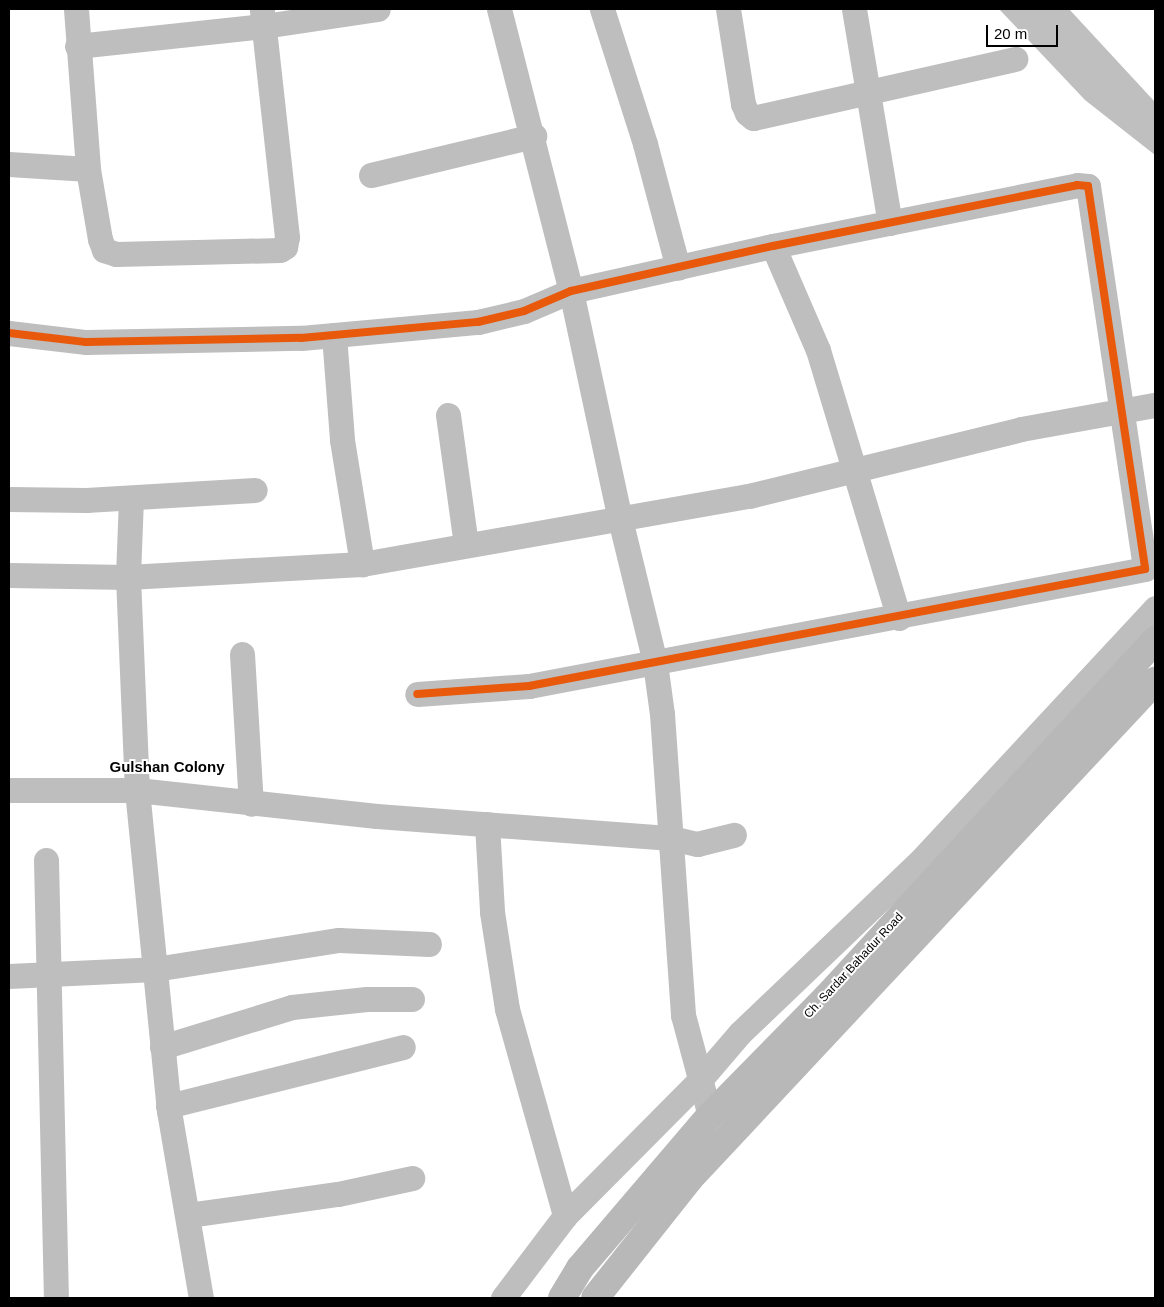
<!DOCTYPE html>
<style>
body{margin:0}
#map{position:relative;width:1164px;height:1307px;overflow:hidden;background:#fff;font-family:Arial,sans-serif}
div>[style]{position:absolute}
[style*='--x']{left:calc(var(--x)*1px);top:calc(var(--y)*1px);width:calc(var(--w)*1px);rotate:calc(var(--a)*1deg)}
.water>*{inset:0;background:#bfbfbf}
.minor>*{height:25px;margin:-12.5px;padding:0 12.5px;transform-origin:12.5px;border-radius:12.5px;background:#bebebe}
.secondary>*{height:28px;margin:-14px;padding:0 14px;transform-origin:14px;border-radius:14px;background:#b8b8b8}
.cycleway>*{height:8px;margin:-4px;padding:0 4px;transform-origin:4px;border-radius:4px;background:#e8590c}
span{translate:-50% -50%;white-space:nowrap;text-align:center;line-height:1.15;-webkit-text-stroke:4px #fff;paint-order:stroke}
.street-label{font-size:12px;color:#000}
.quarter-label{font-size:15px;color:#000;font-weight:700}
.frame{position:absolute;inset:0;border:10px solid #000;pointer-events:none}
.scale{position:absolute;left:986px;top:25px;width:72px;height:22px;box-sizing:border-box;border:2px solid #000;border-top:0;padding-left:6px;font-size:15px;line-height:18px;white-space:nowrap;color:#000;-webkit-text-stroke:4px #fff;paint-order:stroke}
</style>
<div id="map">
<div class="water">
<div style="clip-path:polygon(999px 9px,1069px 9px,1155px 102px,1155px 155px,1085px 100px)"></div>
</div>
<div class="minor">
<div style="--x:76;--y:9;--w:160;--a:85.7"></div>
<div style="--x:88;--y:169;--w:71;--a:80.3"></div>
<div style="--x:100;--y:239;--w:12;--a:70"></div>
<div style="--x:104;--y:250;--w:13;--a:18"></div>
<div style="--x:116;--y:254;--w:164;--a:-1.4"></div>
<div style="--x:280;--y:250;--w:6;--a:-31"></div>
<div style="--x:285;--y:247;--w:10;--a:-79"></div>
<div style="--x:287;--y:237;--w:229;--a:-96.3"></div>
<div style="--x:499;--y:9;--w:291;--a:75.7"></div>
<div style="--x:571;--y:291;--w:233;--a:77.9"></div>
<div style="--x:620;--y:519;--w:148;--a:76.3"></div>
<div style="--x:655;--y:663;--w:51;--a:82.2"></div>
<div style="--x:662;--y:714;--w:302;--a:86"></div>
<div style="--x:683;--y:1015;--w:105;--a:75"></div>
<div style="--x:602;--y:9;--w:142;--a:72.3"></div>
<div style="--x:645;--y:144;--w:128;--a:75.1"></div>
<div style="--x:728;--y:9;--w:96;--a:81"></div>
<div style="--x:743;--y:104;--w:10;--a:66"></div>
<div style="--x:747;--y:113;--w:8;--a:40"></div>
<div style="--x:753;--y:118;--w:269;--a:-12.7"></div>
<div style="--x:854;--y:9;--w:217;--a:80.5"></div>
<div style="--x:77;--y:46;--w:188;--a:-6.1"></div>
<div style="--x:264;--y:26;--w:115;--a:-8.5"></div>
<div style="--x:9;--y:164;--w:79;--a:3.6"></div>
<div style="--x:371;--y:175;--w:168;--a:-13.5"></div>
<div style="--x:773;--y:246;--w:113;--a:66.6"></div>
<div style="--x:818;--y:350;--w:280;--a:73.2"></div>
<div style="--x:9;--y:333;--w:78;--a:6.7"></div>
<div style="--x:86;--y:342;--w:215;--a:-1.1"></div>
<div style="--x:301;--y:338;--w:178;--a:-5.2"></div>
<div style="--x:478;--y:322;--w:47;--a:-13.4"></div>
<div style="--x:524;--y:311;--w:51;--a:-23.1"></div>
<div style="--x:571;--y:291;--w:207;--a:-12.6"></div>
<div style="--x:773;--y:246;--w:310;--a:-11.3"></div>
<div style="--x:1077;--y:185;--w:11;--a:5"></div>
<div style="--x:1088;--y:186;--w:387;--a:81.5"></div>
<div style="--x:1145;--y:569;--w:627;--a:169.25"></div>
<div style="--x:529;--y:686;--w:112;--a:175.9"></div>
<div style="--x:334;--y:335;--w:105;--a:85.6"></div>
<div style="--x:342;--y:440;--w:126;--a:80.8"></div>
<div style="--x:448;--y:415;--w:131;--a:82.1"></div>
<div style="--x:131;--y:498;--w:79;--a:92.2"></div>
<div style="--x:128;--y:577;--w:213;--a:87.6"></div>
<div style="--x:137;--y:790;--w:323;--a:84.3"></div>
<div style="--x:169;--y:1111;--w:190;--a:80.3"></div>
<div style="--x:9;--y:499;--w:77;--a:0.7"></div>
<div style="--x:86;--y:500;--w:169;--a:-3.4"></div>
<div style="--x:9;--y:575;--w:119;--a:1"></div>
<div style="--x:128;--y:577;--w:234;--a:-3.2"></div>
<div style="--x:362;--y:564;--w:393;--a:-10"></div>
<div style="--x:749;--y:496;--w:280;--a:-13.8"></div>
<div style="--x:1021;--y:429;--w:136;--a:-10.2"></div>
<div style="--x:242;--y:654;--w:150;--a:86.6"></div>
<div style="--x:9;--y:790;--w:128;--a:0"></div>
<div style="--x:137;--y:790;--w:241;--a:6.2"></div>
<div style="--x:377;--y:816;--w:295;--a:4.3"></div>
<div style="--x:671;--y:838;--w:27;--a:13"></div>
<div style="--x:697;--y:844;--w:38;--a:-14"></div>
<div style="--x:487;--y:824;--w:88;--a:86.7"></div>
<div style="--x:492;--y:912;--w:98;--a:81.2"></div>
<div style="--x:507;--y:1009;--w:215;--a:74.3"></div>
<div style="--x:46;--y:860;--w:438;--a:88.7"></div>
<div style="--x:9;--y:976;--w:146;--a:-2.7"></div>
<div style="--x:155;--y:969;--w:186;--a:-9"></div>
<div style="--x:339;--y:940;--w:90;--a:2.5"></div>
<div style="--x:162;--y:1047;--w:136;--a:-17.1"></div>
<div style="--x:292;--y:1007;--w:75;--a:-6.1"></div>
<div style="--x:367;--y:999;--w:45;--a:0"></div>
<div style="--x:168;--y:1106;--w:242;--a:-14.1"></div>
<div style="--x:188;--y:1215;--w:151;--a:-8"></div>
<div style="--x:338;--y:1194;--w:76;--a:-12.2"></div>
<div style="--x:503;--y:1298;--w:103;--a:-52.9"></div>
<div style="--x:565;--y:1216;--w:189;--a:-45.2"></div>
<div style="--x:698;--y:1082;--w:65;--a:-49.4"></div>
<div style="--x:740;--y:1033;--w:253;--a:-43.7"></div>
<div style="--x:923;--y:858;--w:341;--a:-47.1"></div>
</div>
<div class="secondary">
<div style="--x:562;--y:1298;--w:35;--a:-59"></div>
<div style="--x:580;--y:1268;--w:200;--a:-49.5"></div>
<div style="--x:710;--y:1116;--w:167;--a:-45.5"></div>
<div style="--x:827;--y:997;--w:485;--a:-47.4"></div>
<div style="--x:595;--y:1298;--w:153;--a:-51.6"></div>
<div style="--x:690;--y:1178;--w:681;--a:-46.91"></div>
</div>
<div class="cycleway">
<div style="--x:9;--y:333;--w:78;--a:6.7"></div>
<div style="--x:86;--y:342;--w:215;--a:-1.1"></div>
<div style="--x:301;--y:338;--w:178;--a:-5.2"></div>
<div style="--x:478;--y:322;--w:47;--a:-13.4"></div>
<div style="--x:524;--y:311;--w:51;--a:-23.1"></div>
<div style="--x:571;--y:291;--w:207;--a:-12.6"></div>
<div style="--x:773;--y:246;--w:310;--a:-11.3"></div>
<div style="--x:1077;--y:185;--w:11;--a:5"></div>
<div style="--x:1088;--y:186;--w:387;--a:81.5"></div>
<div style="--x:1145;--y:569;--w:627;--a:169.25"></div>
<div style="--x:529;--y:686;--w:112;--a:175.9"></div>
</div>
<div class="street-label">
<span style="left:854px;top:966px;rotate:-47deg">Ch. Sardar Bahadur Road</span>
</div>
<div class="quarter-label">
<span style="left:167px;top:767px">Gulshan Colony</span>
</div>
<div class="frame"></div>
<div class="scale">20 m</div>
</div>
